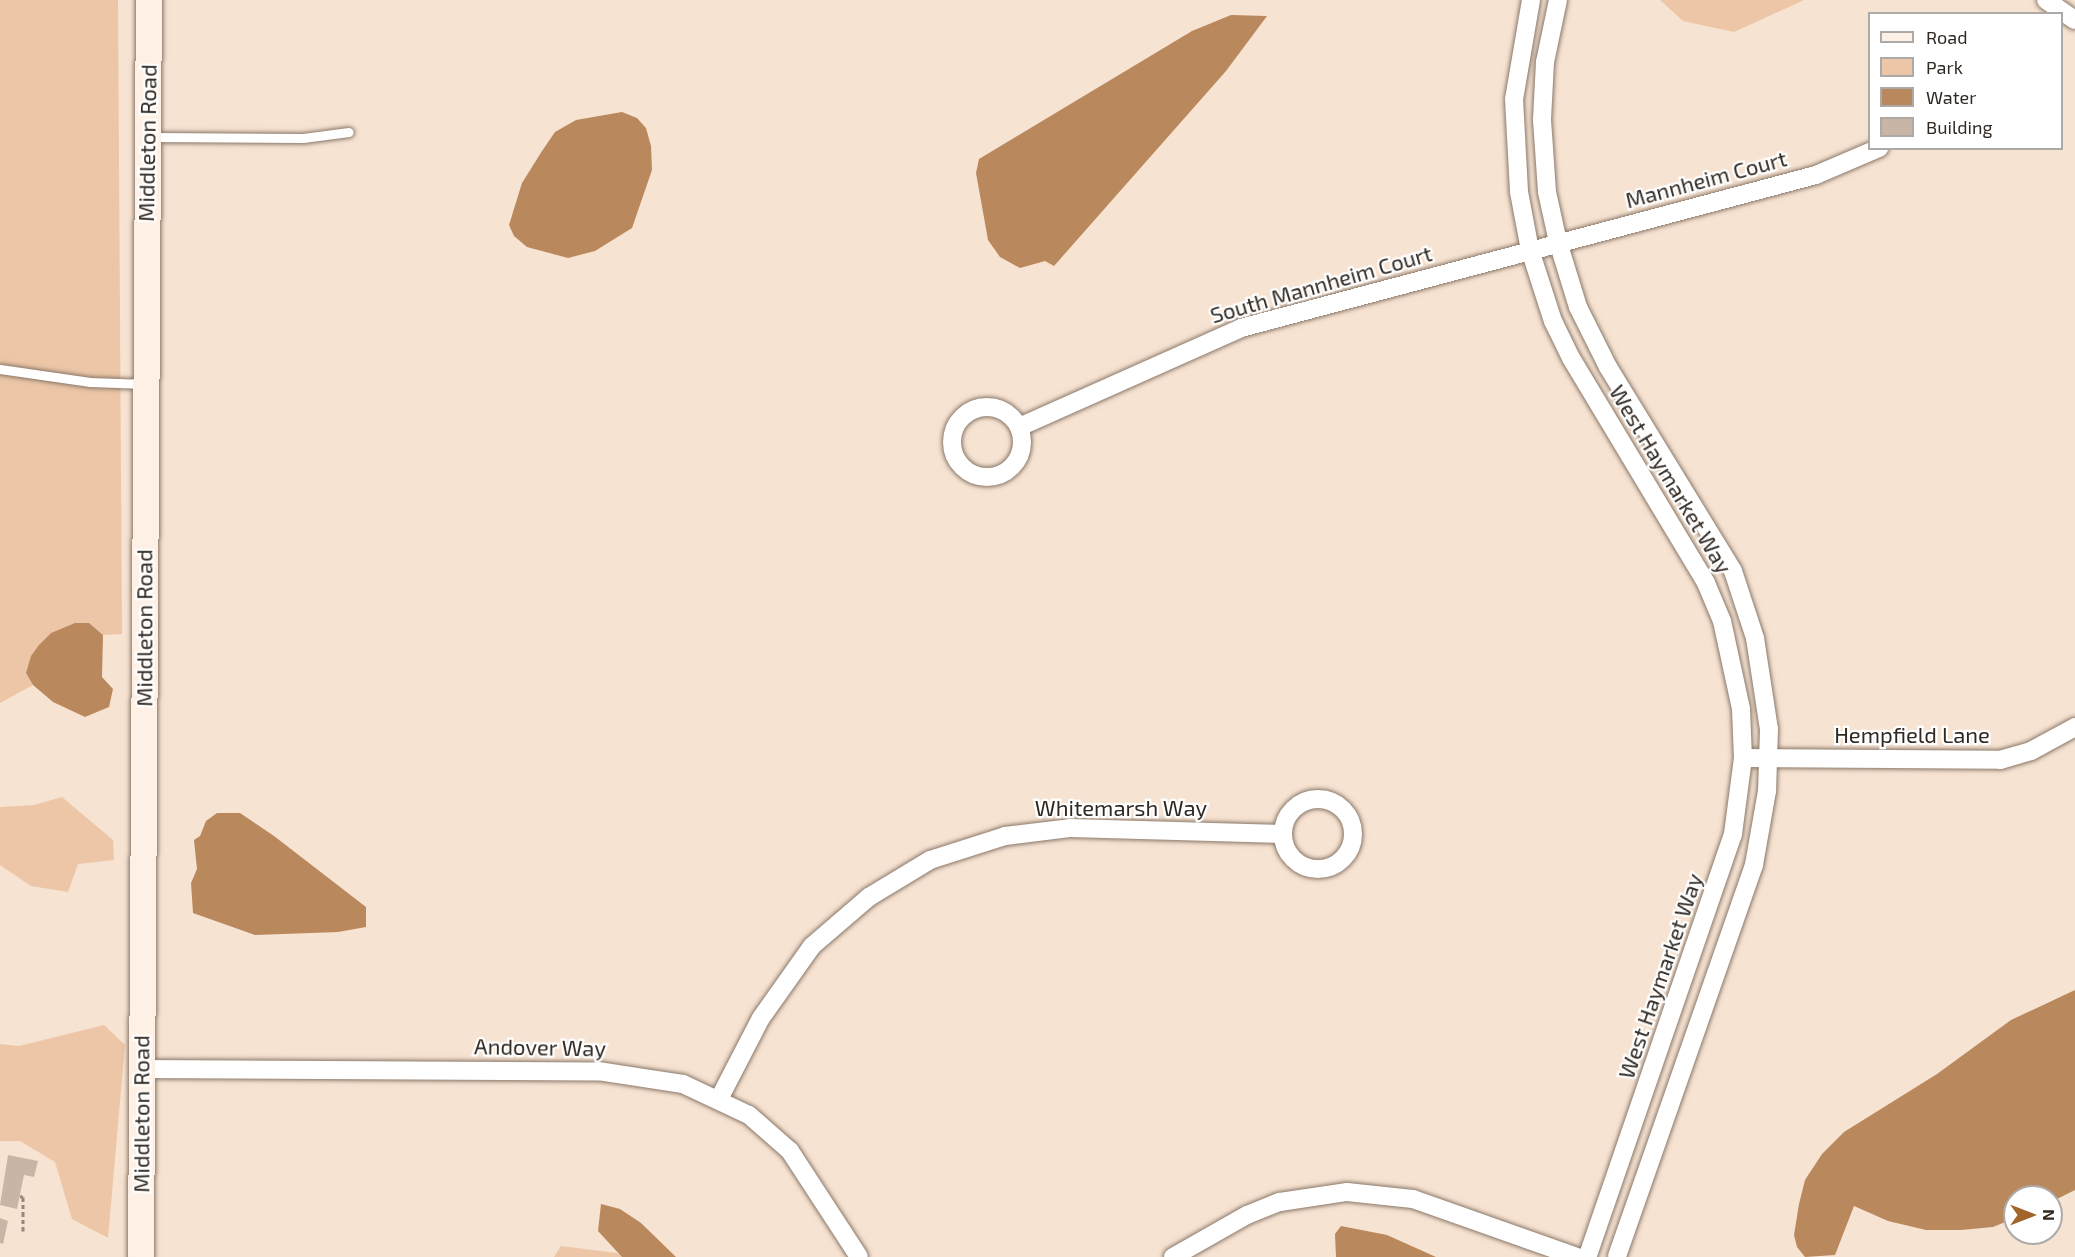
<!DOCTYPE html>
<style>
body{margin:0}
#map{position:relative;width:2075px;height:1257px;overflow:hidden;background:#f7e3d2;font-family:"Exo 2",sans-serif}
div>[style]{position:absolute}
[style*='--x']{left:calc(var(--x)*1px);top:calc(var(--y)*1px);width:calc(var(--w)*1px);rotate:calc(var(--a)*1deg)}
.green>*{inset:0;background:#ecc6a6}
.water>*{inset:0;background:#ba885d}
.building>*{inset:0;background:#c9b5a5}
.path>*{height:3px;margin-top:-1.5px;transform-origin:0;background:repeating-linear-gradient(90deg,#95877b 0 4.5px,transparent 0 7.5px)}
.roads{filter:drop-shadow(0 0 2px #8a7869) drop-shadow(0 0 2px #8a7869)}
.lane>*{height:9px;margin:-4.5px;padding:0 4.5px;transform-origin:4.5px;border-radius:4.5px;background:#fff}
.street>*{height:18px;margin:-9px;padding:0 9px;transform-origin:9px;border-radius:9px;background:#fff}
.street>.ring{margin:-9px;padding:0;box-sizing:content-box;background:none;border:18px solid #fff;border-radius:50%}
.secondary>*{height:26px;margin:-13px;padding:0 13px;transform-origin:13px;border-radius:13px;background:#fef0e5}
span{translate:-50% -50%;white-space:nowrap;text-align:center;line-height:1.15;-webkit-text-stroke:4.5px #fff;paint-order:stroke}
.street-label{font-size:22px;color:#302822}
.legend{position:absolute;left:1868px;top:12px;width:195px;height:138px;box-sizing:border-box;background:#fff;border:2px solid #aca9a7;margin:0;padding:8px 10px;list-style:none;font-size:18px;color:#302822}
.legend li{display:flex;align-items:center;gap:12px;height:30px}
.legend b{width:30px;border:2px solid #aca9a7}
.north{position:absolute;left:2003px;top:1185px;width:60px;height:60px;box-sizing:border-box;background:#fff;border:2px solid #aca9a7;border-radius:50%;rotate:90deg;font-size:16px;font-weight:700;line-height:24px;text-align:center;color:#302822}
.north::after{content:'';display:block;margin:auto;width:21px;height:27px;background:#a26529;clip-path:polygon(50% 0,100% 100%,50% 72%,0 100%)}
</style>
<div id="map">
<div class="green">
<div style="clip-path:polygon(0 0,118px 0,122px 634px,103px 635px,89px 623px,65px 628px,26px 673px,33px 685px,0 703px)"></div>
<div style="clip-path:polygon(1660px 0,1804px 0,1734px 32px,1683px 21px)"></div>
<div style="clip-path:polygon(62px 797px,113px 840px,114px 860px,78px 864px,68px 892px,31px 886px,0 865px,0 807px,34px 805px)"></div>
<div style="clip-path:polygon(104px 1025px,125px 1045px,108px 1238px,72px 1219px,55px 1162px,20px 1141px,0 1141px,0 1044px,19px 1046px)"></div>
<div style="clip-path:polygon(561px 1246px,617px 1253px,622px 1257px,554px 1257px)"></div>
</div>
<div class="water">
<div style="clip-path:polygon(1231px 15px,1267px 16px,1226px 71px,1054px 266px,1045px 261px,1020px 268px,1000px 257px,988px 240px,976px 173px,979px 159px,1192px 31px)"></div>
<div style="clip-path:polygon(622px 112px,637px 118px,646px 128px,651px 146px,652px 170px,632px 228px,595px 251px,568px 258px,527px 247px,514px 236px,509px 225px,522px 183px,542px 151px,555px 132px,576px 120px)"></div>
<div style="clip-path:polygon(75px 623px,89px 623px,103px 635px,102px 677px,113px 689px,109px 707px,85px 717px,53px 702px,33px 685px,26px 673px,31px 656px,39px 645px,51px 633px)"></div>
<div style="clip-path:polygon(217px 813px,240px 813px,274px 836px,366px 907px,366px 927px,338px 932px,255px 935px,193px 913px,191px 883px,197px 869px,194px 840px,200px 836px,206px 821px)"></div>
<div style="clip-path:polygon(2075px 990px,2075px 1190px,2051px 1202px,2051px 1197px,2015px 1197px,2015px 1218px,1993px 1227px,1961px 1230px,1926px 1230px,1888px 1221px,1854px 1206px,1835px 1255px,1805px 1257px,1797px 1247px,1794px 1235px,1799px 1204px,1805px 1180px,1822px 1154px,1844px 1132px,1937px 1074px,2011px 1020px)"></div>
<div style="clip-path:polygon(601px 1204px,620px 1209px,641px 1223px,676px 1257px,622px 1257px,598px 1231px)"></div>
<div style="clip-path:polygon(1341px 1226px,1387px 1235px,1436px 1257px,1336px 1257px,1335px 1234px)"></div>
</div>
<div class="building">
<div style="clip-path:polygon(8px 1155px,38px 1161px,34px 1177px,24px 1175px,17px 1209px,0 1205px)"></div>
<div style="clip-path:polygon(0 1218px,8px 1221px,3px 1244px,0 1243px)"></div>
</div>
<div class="path">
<div style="--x:20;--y:1196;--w:3;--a:18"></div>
<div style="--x:23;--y:1197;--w:34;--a:90"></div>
</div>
<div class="roads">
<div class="lane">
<div style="--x:150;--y:137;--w:153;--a:0.4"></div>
<div style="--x:303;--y:138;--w:46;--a:-7.4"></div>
<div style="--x:0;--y:369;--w:91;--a:8.2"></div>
<div style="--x:90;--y:382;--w:55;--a:2.1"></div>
</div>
<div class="street">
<div style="--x:1531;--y:0;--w:100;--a:99.7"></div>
<div style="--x:1514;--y:99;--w:93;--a:86.9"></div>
<div style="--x:1519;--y:192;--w:59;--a:79.3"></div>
<div style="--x:1530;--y:250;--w:75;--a:72.1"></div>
<div style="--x:1553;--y:321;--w:41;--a:64.1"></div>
<div style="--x:1571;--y:358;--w:262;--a:59"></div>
<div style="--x:1706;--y:583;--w:41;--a:67.2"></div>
<div style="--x:1722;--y:621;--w:90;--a:77.8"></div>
<div style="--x:1741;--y:709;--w:49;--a:87.7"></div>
<div style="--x:1743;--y:758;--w:77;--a:97.5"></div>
<div style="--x:1733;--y:834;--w:447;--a:109"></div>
<div style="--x:1558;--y:0;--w:63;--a:101.8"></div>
<div style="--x:1545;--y:62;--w:58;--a:93"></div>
<div style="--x:1542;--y:120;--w:72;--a:86"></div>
<div style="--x:1547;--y:192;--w:51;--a:77.6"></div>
<div style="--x:1558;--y:242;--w:68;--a:72.9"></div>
<div style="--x:1578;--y:307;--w:67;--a:63.4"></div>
<div style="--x:1608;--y:367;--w:239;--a:58.5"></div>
<div style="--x:1733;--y:571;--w:71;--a:71.8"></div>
<div style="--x:1755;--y:638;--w:92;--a:81.3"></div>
<div style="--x:1769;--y:729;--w:62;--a:91.8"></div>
<div style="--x:1767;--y:791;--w:75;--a:100"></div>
<div style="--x:1754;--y:865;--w:415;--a:109.3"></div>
<div style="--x:2046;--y:0;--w:35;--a:35"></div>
<div class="ring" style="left:952px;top:407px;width:52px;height:52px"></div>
<div style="--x:1019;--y:427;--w:243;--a:-24"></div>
<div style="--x:1241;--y:328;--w:595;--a:-14.9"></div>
<div style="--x:1816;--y:175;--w:69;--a:-23.2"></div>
<div style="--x:1743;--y:758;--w:257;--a:0.4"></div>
<div style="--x:2000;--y:760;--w:32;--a:-16"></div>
<div style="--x:2031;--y:751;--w:50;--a:-28.6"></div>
<div class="ring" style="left:1283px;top:799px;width:52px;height:52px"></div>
<div style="--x:141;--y:1069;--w:457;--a:0.3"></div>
<div style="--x:598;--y:1071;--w:86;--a:8.7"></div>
<div style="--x:683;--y:1084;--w:73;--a:25.2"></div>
<div style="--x:749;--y:1115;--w:55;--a:41.3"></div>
<div style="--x:790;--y:1151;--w:126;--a:56.9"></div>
<div style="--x:719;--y:1099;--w:91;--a:-62.6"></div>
<div style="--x:761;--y:1018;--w:88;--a:-54.7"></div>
<div style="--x:812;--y:946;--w:75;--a:-40.7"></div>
<div style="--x:869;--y:897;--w:71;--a:-31.2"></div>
<div style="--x:930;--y:860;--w:79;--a:-17.7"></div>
<div style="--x:1005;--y:836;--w:65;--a:-7"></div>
<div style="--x:1070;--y:828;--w:213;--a:1.6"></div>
<div style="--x:1173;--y:1257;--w:85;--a:-29.6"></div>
<div style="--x:1247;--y:1215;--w:35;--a:-22"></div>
<div style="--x:1280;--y:1202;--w:68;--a:-8.5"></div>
<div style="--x:1347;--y:1192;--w:66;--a:6.1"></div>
<div style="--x:1413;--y:1199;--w:174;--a:19.5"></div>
</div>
<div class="secondary">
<div style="--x:141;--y:1257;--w:1257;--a:-89.64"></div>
</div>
</div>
<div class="street-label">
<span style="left:147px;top:143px;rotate:-89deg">Middleton Road</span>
<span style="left:1706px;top:179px;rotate:-15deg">Mannheim Court</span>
<span style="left:1321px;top:284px;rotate:-16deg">South Mannheim Court</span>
<span style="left:1671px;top:479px;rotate:59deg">West Haymarket Way</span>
<span style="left:144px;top:628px;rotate:-90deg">Middleton Road</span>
<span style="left:1912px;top:735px">Hempfield Lane</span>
<span style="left:1121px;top:808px">Whitemarsh Way</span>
<span style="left:1660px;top:976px;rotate:-71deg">West Haymarket Way</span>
<span style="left:540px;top:1047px;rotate:1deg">Andover Way</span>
<span style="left:141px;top:1114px;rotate:-90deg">Middleton Road</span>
</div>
<ul class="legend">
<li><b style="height:8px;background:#fef0e5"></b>Road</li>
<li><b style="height:16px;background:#ecc6a6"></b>Park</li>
<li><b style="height:16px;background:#ba885d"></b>Water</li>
<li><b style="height:16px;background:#c9b5a5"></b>Building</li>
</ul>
<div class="north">N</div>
</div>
